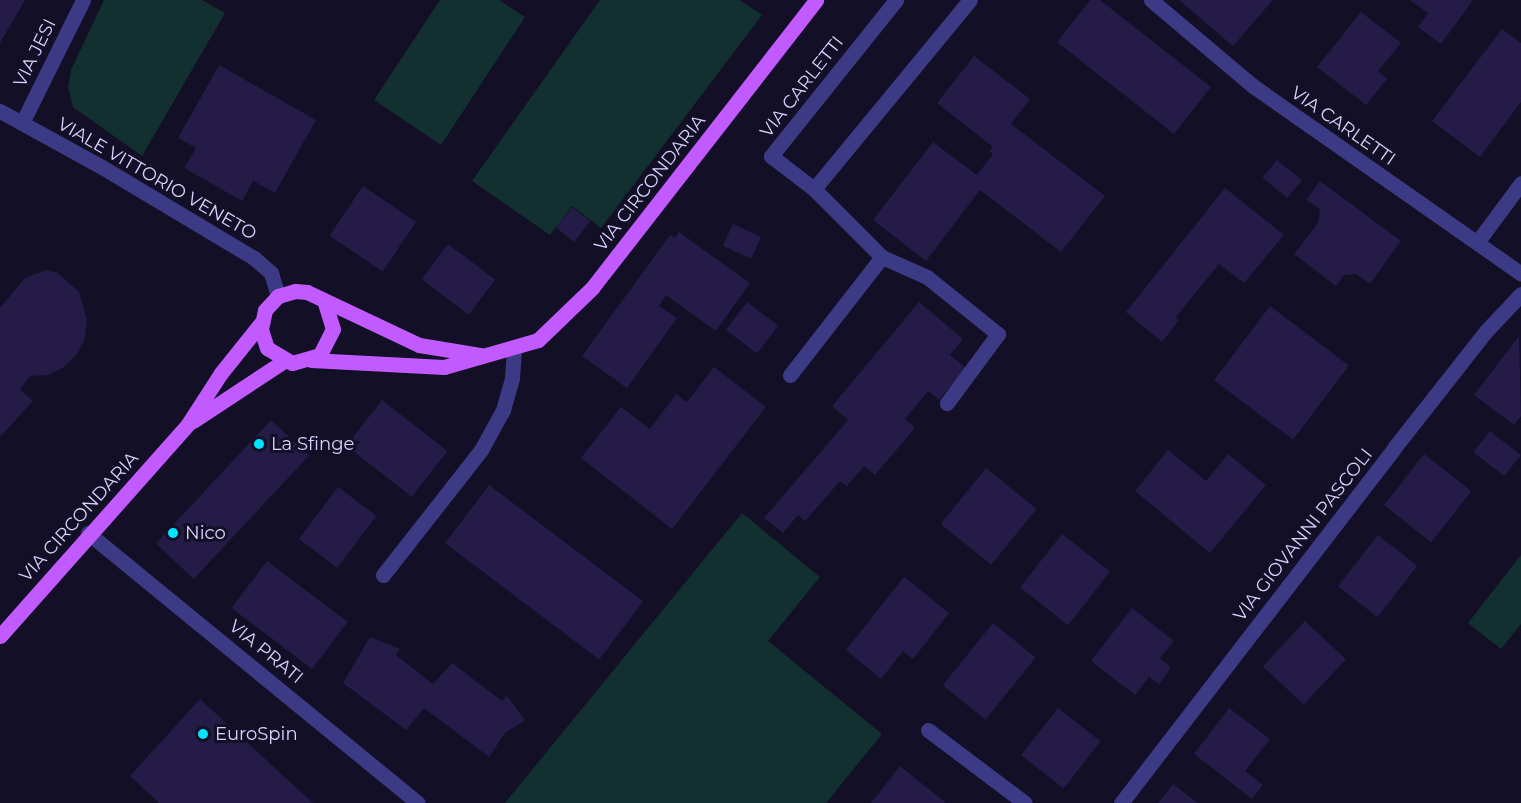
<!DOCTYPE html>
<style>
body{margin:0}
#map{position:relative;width:1521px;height:803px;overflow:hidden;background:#130f26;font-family:Montserrat,sans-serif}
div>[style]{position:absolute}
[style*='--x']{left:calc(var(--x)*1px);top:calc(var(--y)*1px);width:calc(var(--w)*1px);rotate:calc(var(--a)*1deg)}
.green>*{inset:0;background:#12302f}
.building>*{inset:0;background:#241b47;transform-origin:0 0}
.minor>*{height:15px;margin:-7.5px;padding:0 7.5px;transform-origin:7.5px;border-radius:7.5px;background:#3d3a85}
.major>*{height:15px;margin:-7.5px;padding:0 7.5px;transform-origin:7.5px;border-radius:7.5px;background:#c25bff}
.dots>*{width:16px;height:16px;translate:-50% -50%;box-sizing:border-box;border:3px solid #130f26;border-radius:50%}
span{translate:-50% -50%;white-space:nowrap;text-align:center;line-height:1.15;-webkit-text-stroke:6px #130f26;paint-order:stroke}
.street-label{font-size:18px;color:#d9d4ff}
.poi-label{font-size:18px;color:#d9d4ff}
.left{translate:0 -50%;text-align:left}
</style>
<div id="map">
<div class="green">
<div style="clip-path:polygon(104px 0,202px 0,225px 13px,142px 156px,73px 107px,68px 87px,71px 70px)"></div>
<div style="clip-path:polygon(440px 0,499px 0,525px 17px,441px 145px,374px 100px)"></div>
<div style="clip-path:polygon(600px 0,740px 0,762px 15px,601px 228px,572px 206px,550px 235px,472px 181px)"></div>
<div style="clip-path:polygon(742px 513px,820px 577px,768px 641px,882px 734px,826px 803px,505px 803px)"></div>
<div style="clip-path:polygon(1521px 555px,1521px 624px,1501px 649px,1468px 623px)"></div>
</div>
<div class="building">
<div style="clip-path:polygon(0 0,25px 0,0 43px)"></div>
<div style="clip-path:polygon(1090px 0,1100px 0,1211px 87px,1174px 134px,1057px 42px)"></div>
<div style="clip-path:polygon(1179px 0,1271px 0,1272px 1px,1233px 46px)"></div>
<div style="clip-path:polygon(1410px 0,1473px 0,1441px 44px,1418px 27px,1428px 13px)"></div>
<div style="clip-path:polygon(1361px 12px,1401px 43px,1378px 71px,1387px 79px,1366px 105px,1317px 67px)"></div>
<div style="clip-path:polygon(1502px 29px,1521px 43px,1521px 102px,1480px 157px,1432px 121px)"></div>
<div style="clip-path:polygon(974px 56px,1030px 99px,1011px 124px,1105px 196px,1061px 252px,980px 190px,926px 261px,873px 220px,933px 142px,977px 175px,993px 154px,989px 151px,993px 147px,937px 103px)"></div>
<div style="clip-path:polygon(219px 65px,316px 120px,275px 193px,253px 181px,242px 201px,184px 168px,196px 148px,178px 138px)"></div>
<div style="left:1277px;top:160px;width:32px;height:23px;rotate:39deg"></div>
<div style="clip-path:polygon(1320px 181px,1401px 241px,1370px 284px,1356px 274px,1344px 275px,1336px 286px,1294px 254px,1318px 223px,1320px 209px,1306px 200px)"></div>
<div style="left:363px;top:186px;width:64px;height:60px;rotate:34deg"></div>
<div style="clip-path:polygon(1225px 188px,1284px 235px,1244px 283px,1219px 264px,1175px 318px,1179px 320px,1162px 342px,1126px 312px)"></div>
<div style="left:572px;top:207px;width:23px;height:26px;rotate:38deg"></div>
<div style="left:733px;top:224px;width:31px;height:24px;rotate:25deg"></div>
<div style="clip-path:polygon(679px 232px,750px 283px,716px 331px,666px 295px,659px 306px,677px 318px,627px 388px,582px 356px,670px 235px,675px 238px)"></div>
<div style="left:448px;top:244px;width:59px;height:44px;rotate:37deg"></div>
<div style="clip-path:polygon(46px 270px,58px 273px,79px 292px,87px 320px,85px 338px,77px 354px,64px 367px,48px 375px,30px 376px,20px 389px,33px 401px,0 437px,0 308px,25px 278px)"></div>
<div style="left:747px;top:302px;width:39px;height:35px;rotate:37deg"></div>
<div style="clip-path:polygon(919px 302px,963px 339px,950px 355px,966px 368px,939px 400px,928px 391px,905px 419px,915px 428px,875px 475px,864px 466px,847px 486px,840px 481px,805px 521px,798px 515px,783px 533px,764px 518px,848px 420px,832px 406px)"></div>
<div style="left:1270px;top:306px;width:99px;height:93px;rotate:37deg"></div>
<div style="clip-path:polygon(1519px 336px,1521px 416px,1514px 425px,1474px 395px)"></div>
<div style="clip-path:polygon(714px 367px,766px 407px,672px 529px,581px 458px,621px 407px,650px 429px,676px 394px,687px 402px)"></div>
<div style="left:382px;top:400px;width:83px;height:58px;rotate:38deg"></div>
<div style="left:271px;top:420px;width:52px;height:169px;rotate:43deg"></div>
<div style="left:1490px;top:431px;width:39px;height:27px;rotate:38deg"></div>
<div style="clip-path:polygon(1168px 450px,1206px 481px,1228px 454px,1266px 485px,1210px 553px,1135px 491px)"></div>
<div style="left:1424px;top:454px;width:60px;height:65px;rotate:38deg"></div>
<div style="left:986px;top:468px;width:65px;height:72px;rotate:39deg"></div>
<div style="left:489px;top:485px;width:193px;height:73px;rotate:37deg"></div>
<div style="left:338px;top:487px;width:48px;height:65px;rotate:37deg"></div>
<div style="left:1062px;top:534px;width:61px;height:68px;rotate:38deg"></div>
<div style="left:1378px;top:535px;width:50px;height:65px;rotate:38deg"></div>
<div style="left:267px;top:561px;width:101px;height:59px;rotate:37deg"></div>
<div style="clip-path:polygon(904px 577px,949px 613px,913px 659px,903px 651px,881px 679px,846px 650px)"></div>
<div style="clip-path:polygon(1132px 608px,1174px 641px,1160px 658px,1171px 668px,1159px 684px,1149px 677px,1135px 695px,1091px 661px)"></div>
<div style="left:1305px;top:621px;width:56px;height:62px;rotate:43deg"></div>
<div style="left:993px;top:623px;width:55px;height:80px;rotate:39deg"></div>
<div style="clip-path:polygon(370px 637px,400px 649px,396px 655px,433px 684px,452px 663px,502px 701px,507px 696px,525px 720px,505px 733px,489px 757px,424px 708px,406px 730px,343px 683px)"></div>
<div style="clip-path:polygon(200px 699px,276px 769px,313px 803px,159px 803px,130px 776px)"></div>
<div style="left:1058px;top:708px;width:54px;height:60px;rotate:38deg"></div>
<div style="clip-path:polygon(1229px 708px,1270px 739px,1245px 771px,1263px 785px,1252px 799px,1194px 754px)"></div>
<div style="clip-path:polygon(900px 766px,946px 803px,871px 803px)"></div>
<div style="clip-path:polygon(1173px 784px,1198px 803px,1158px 803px)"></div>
</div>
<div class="minor">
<div style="--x:896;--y:0;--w:200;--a:128.7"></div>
<div style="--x:771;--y:156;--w:54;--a:37.5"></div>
<div style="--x:814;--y:189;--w:245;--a:-50.5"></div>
<div style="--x:1151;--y:0;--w:133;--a:40.1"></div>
<div style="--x:1253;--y:86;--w:327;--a:35"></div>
<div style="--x:0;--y:111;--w:116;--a:28.8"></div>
<div style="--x:102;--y:167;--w:177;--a:30.9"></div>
<div style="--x:254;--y:258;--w:23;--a:41"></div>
<div style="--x:271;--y:273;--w:24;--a:73"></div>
<div style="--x:22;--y:123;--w:137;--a:-63.6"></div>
<div style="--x:1478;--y:241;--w:72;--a:-53.4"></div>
<div style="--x:882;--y:257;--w:49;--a:24"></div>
<div style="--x:927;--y:277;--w:91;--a:38.8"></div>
<div style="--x:998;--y:334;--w:86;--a:126.5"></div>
<div style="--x:790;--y:375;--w:150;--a:-52.1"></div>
<div style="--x:882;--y:257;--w:96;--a:-135"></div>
<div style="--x:88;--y:533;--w:426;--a:39.3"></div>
<div style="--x:383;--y:575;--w:159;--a:-51.9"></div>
<div style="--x:481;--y:450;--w:46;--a:-61.2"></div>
<div style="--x:503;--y:410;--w:33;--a:-74"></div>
<div style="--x:512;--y:378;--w:29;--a:-86"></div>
<div style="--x:928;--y:730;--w:121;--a:37"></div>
<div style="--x:1121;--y:803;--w:448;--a:-52.4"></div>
<div style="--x:1394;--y:448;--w:149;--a:-51.8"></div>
<div style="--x:1486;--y:331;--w:51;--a:-46.6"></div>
</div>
<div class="major">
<div style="--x:325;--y:303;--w:27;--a:73"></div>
<div style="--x:333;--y:329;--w:29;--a:117"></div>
<div style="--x:320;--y:355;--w:29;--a:164"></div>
<div style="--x:292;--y:363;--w:29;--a:-149"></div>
<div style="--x:267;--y:348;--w:20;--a:-108"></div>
<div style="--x:261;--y:329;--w:19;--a:-78"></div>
<div style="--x:265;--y:310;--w:19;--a:-47"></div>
<div style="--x:278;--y:296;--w:18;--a:-16"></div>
<div style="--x:295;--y:291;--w:12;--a:5"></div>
<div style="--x:307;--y:292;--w:124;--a:25.3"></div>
<div style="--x:419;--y:345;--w:63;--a:9.2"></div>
<div style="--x:311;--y:360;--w:133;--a:3"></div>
<div style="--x:444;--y:367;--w:98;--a:-16"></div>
<div style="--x:538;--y:340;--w:75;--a:-43.9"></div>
<div style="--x:592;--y:288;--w:365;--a:-52.1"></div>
<div style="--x:193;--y:421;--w:109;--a:-33.4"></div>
<div style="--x:0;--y:636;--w:283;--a:-48.4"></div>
<div style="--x:188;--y:424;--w:61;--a:-57.1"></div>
<div style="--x:221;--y:373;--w:64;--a:-51.3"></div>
</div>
<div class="dots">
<div style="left:259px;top:444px;background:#00e5ff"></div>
<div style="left:173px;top:533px;background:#00e5ff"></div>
<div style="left:203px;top:734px;background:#00e5ff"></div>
</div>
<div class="street-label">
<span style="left:35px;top:53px;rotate:-64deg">VIA JESI</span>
<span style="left:802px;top:87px;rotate:-52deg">VIA CARLETTI</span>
<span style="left:1343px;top:126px;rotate:35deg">VIA CARLETTI</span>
<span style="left:157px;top:179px;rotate:30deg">VIALE VITTORIO VENETO</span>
<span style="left:650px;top:183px;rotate:-52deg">VIA CIRCONDARIA</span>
<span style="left:79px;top:517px;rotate:-48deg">VIA CIRCONDARIA</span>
<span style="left:1303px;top:535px;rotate:-52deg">VIA GIOVANNI PASCOLI</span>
<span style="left:266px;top:652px;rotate:39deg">VIA PRATI</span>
</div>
<div class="poi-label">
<span class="left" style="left:271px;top:444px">La Sfinge</span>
<span class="left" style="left:185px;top:533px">Nico</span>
<span class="left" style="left:215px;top:734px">EuroSpin</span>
</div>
</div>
